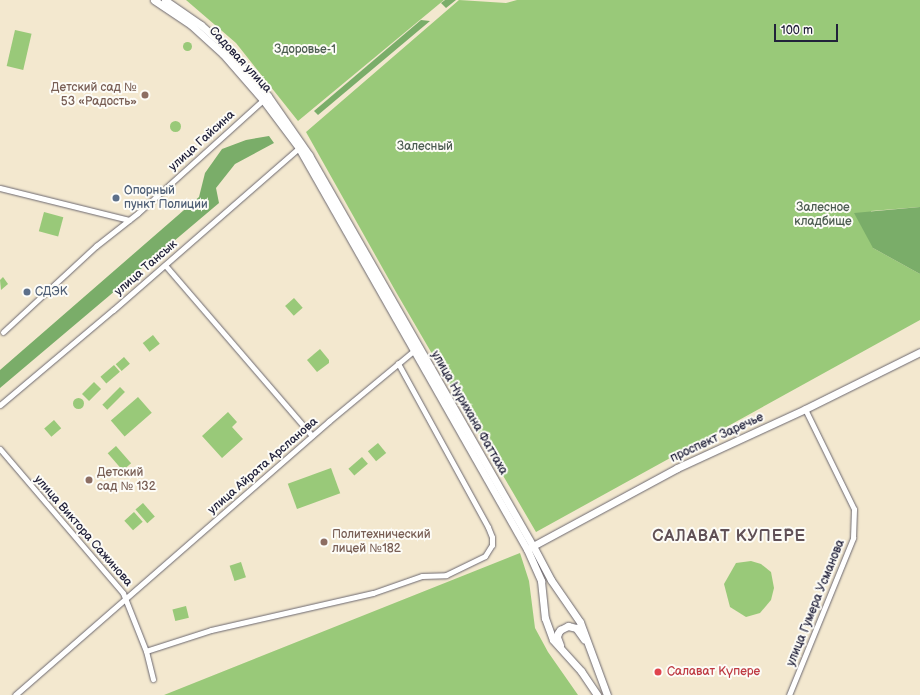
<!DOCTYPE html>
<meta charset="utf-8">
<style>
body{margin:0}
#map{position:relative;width:920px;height:695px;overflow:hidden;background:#f3e8cf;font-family:"Balsamiq Sans",sans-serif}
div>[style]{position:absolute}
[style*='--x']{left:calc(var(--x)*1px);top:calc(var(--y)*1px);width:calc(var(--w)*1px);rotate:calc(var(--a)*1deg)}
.green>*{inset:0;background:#99c979;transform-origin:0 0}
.round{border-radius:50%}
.forest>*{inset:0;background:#7aad69}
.roads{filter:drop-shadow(0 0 1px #6b676f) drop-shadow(0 0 1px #6b676f)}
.street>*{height:5px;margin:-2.5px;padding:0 2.5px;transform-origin:2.5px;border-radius:2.5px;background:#fff}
.secondary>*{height:7px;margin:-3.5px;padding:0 3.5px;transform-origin:3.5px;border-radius:3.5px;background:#fff}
.dots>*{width:11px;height:11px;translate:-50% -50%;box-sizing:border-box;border:2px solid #fdfcf7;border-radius:50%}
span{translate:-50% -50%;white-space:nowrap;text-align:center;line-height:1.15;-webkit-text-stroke:4px #fdfcf7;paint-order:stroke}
.park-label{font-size:12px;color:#4c5c51}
.street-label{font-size:12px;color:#22223b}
.education-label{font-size:12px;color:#785e54}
.right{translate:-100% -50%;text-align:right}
.left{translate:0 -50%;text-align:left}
.service-label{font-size:12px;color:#4e5e75}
.health-label{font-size:12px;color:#be3a42}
.district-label{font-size:16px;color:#605056;font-weight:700;letter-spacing:1px}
.scale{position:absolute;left:774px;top:24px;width:64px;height:18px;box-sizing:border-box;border:2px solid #22223b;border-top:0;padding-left:5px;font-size:12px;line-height:14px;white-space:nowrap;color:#22223b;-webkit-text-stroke:3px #fdfcf7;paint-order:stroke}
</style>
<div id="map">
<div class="green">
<div style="clip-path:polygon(186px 0,444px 0,298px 121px,236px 43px)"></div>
<div style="clip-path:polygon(459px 0,506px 3px,517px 0,920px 0,920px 207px,871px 211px,873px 248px,920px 274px,920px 320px,536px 532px,396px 292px,306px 132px)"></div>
<div style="left:15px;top:30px;width:17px;height:37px;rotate:13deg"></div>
<div class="round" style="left:182.5px;top:41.5px;width:9px;height:9px"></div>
<div class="round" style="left:169.5px;top:120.5px;width:11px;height:11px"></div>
<div style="left:44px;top:212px;width:20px;height:20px;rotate:15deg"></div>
<div style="clip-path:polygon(3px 277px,8px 284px,1px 290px,0 280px)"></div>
<div style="left:294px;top:298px;width:13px;height:12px;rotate:48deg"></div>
<div style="left:153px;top:335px;width:11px;height:13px;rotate:52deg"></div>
<div style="clip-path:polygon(320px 349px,329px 360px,329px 363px,317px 372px,307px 360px)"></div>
<div style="left:124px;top:357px;width:9px;height:11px;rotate:49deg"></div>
<div style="left:114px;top:365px;width:9px;height:18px;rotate:49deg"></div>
<div style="left:94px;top:382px;width:10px;height:17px;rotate:45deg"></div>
<div style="left:120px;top:387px;width:7px;height:25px;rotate:45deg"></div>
<div style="left:138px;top:397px;width:21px;height:36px;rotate:49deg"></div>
<div class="round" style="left:72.5px;top:397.5px;width:11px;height:11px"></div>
<div style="clip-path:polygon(228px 412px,237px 422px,232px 427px,243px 439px,222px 458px,202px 436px)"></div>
<div style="left:54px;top:420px;width:11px;height:13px;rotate:49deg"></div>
<div style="left:378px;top:443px;width:13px;height:13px;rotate:51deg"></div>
<div style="left:116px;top:446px;width:23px;height:11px;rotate:49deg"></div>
<div style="left:362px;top:457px;width:9px;height:18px;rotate:49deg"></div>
<div style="left:331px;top:468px;width:27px;height:46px;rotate:70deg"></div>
<div style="left:143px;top:503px;width:18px;height:10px;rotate:49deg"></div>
<div style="left:134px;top:512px;width:13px;height:13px;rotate:48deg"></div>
<div style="clip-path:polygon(520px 553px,529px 581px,535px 628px,548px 652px,578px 695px,164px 695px)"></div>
<div style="clip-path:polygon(751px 561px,761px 564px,771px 572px,774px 588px,771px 600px,760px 613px,746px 617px,730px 607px,724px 584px,736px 563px)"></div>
<div style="left:241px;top:562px;width:16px;height:12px;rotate:72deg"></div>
<div style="left:186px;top:606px;width:12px;height:14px;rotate:76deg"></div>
</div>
<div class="forest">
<div style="clip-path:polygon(445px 0,456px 0,446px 8px,441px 3px)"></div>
<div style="clip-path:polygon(421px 20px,430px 21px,318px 115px,314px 111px)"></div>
<div style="clip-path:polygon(269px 136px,274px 143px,235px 164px,216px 188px,219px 203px,0 388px,0 370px,199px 197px,205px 173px,222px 149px,246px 140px)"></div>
<div style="clip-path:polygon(920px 207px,920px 274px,873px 248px,854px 213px)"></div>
</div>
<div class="roads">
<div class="street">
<div style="--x:0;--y:188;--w:133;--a:13.9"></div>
<div style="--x:165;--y:265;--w:225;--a:49.3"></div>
<div style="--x:3;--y:332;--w:127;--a:-42.8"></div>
<div style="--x:96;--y:246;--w:53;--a:-38.2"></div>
<div style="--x:138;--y:213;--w:169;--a:-42.1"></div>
<div style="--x:0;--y:405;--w:148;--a:-40.1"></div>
<div style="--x:113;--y:310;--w:249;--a:-41.1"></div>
<div style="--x:0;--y:449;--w:189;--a:49.5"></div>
<div style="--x:123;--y:593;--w:62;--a:68.4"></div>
<div style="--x:146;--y:651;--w:29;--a:76"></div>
<div style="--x:146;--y:651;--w:68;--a:-17.9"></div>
<div style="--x:211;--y:630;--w:166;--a:-12.9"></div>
<div style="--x:373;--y:593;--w:52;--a:-19.1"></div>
<div style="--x:422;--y:576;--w:24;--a:-2"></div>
<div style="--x:446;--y:575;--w:43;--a:-26"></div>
<div style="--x:485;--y:556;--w:13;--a:-58"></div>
<div style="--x:492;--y:545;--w:8;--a:-90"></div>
<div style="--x:492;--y:537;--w:11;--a:-112"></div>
<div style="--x:488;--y:527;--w:187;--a:-118.8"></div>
<div style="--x:15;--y:695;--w:417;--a:-41.1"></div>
<div style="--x:329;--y:421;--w:114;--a:-39.7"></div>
<div style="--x:789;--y:695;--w:170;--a:-67.8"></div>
<div style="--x:853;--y:538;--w:29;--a:-88"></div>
<div style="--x:854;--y:509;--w:111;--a:-116.1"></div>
</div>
<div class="secondary">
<div style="--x:154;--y:0;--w:45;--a:34"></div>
<div style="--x:191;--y:25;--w:43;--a:42.2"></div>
<div style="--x:223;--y:54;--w:61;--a:49"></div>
<div style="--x:263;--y:100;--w:60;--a:53.1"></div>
<div style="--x:299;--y:148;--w:461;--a:60.4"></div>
<div style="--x:527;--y:549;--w:35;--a:66"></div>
<div style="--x:541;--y:581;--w:37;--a:84"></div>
<div style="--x:545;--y:618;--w:23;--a:70"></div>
<div style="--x:553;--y:640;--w:42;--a:47.9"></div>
<div style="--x:581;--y:671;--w:29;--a:56"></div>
<div style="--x:165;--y:0;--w:44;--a:34.8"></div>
<div style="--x:201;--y:25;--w:30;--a:42"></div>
<div style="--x:223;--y:45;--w:68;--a:48.6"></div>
<div style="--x:268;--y:96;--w:72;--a:55.2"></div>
<div style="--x:309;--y:155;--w:451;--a:60.2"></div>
<div style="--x:533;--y:546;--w:38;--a:62"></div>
<div style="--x:551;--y:580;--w:51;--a:55.4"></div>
<div style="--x:580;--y:622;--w:78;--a:69.7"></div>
<div style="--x:531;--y:547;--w:166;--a:-28.4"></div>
<div style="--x:677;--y:468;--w:141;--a:-24.7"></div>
<div style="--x:805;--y:409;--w:128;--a:-26.4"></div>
<div style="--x:560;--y:645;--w:9;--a:-111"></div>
<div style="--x:557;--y:637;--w:4;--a:-76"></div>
<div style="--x:558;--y:633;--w:4;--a:-56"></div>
<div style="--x:560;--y:630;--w:9;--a:-27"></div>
<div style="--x:568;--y:626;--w:8;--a:14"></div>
<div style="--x:576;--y:628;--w:14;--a:54"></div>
</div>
</div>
<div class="dots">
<div style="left:145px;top:95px;background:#8d6e63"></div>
<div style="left:116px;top:198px;background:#5c6f8a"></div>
<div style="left:27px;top:292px;background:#5c6f8a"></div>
<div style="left:89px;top:480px;background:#8d6e63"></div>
<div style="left:324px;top:542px;background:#8d6e63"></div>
<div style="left:658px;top:672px;background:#e0444e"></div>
</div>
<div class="park-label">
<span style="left:305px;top:50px">Здоровье-1</span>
<span style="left:425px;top:147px">Залесный</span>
<span style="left:823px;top:215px">Залесное<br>кладбище</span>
</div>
<div class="street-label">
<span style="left:240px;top:60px;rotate:47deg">Садовая улица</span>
<span style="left:202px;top:141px;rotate:-42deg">улица Гайсина</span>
<span style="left:146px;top:268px;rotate:-41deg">улица Тансык</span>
<span style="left:469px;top:413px;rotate:60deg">улица Нурихана Фаттаха</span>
<span style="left:717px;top:438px;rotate:-25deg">проспект Заречье</span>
<span style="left:263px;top:466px;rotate:-41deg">улица Айрата Арсланова</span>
<span style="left:83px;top:531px;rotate:49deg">улица Виктора Сажинова</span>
<span style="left:816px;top:603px;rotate:-68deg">улица Гумера Усманова</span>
</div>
<div class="education-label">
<span class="right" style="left:137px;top:95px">Детский сад №<br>53 «Радость»</span>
<span class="left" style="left:97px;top:480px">Детский<br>сад № 132</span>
<span class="left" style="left:332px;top:542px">Политехнический<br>лицей №182</span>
</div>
<div class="service-label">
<span class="left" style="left:124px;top:198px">Опорный<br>пункт Полиции</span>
<span class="left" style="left:35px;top:292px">СДЭК</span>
</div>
<div class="health-label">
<span class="left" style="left:667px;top:672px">Салават Күпере</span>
</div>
<div class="district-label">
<span style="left:729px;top:537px">САЛАВАТ КУПЕРЕ</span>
</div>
<div class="scale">100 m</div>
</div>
